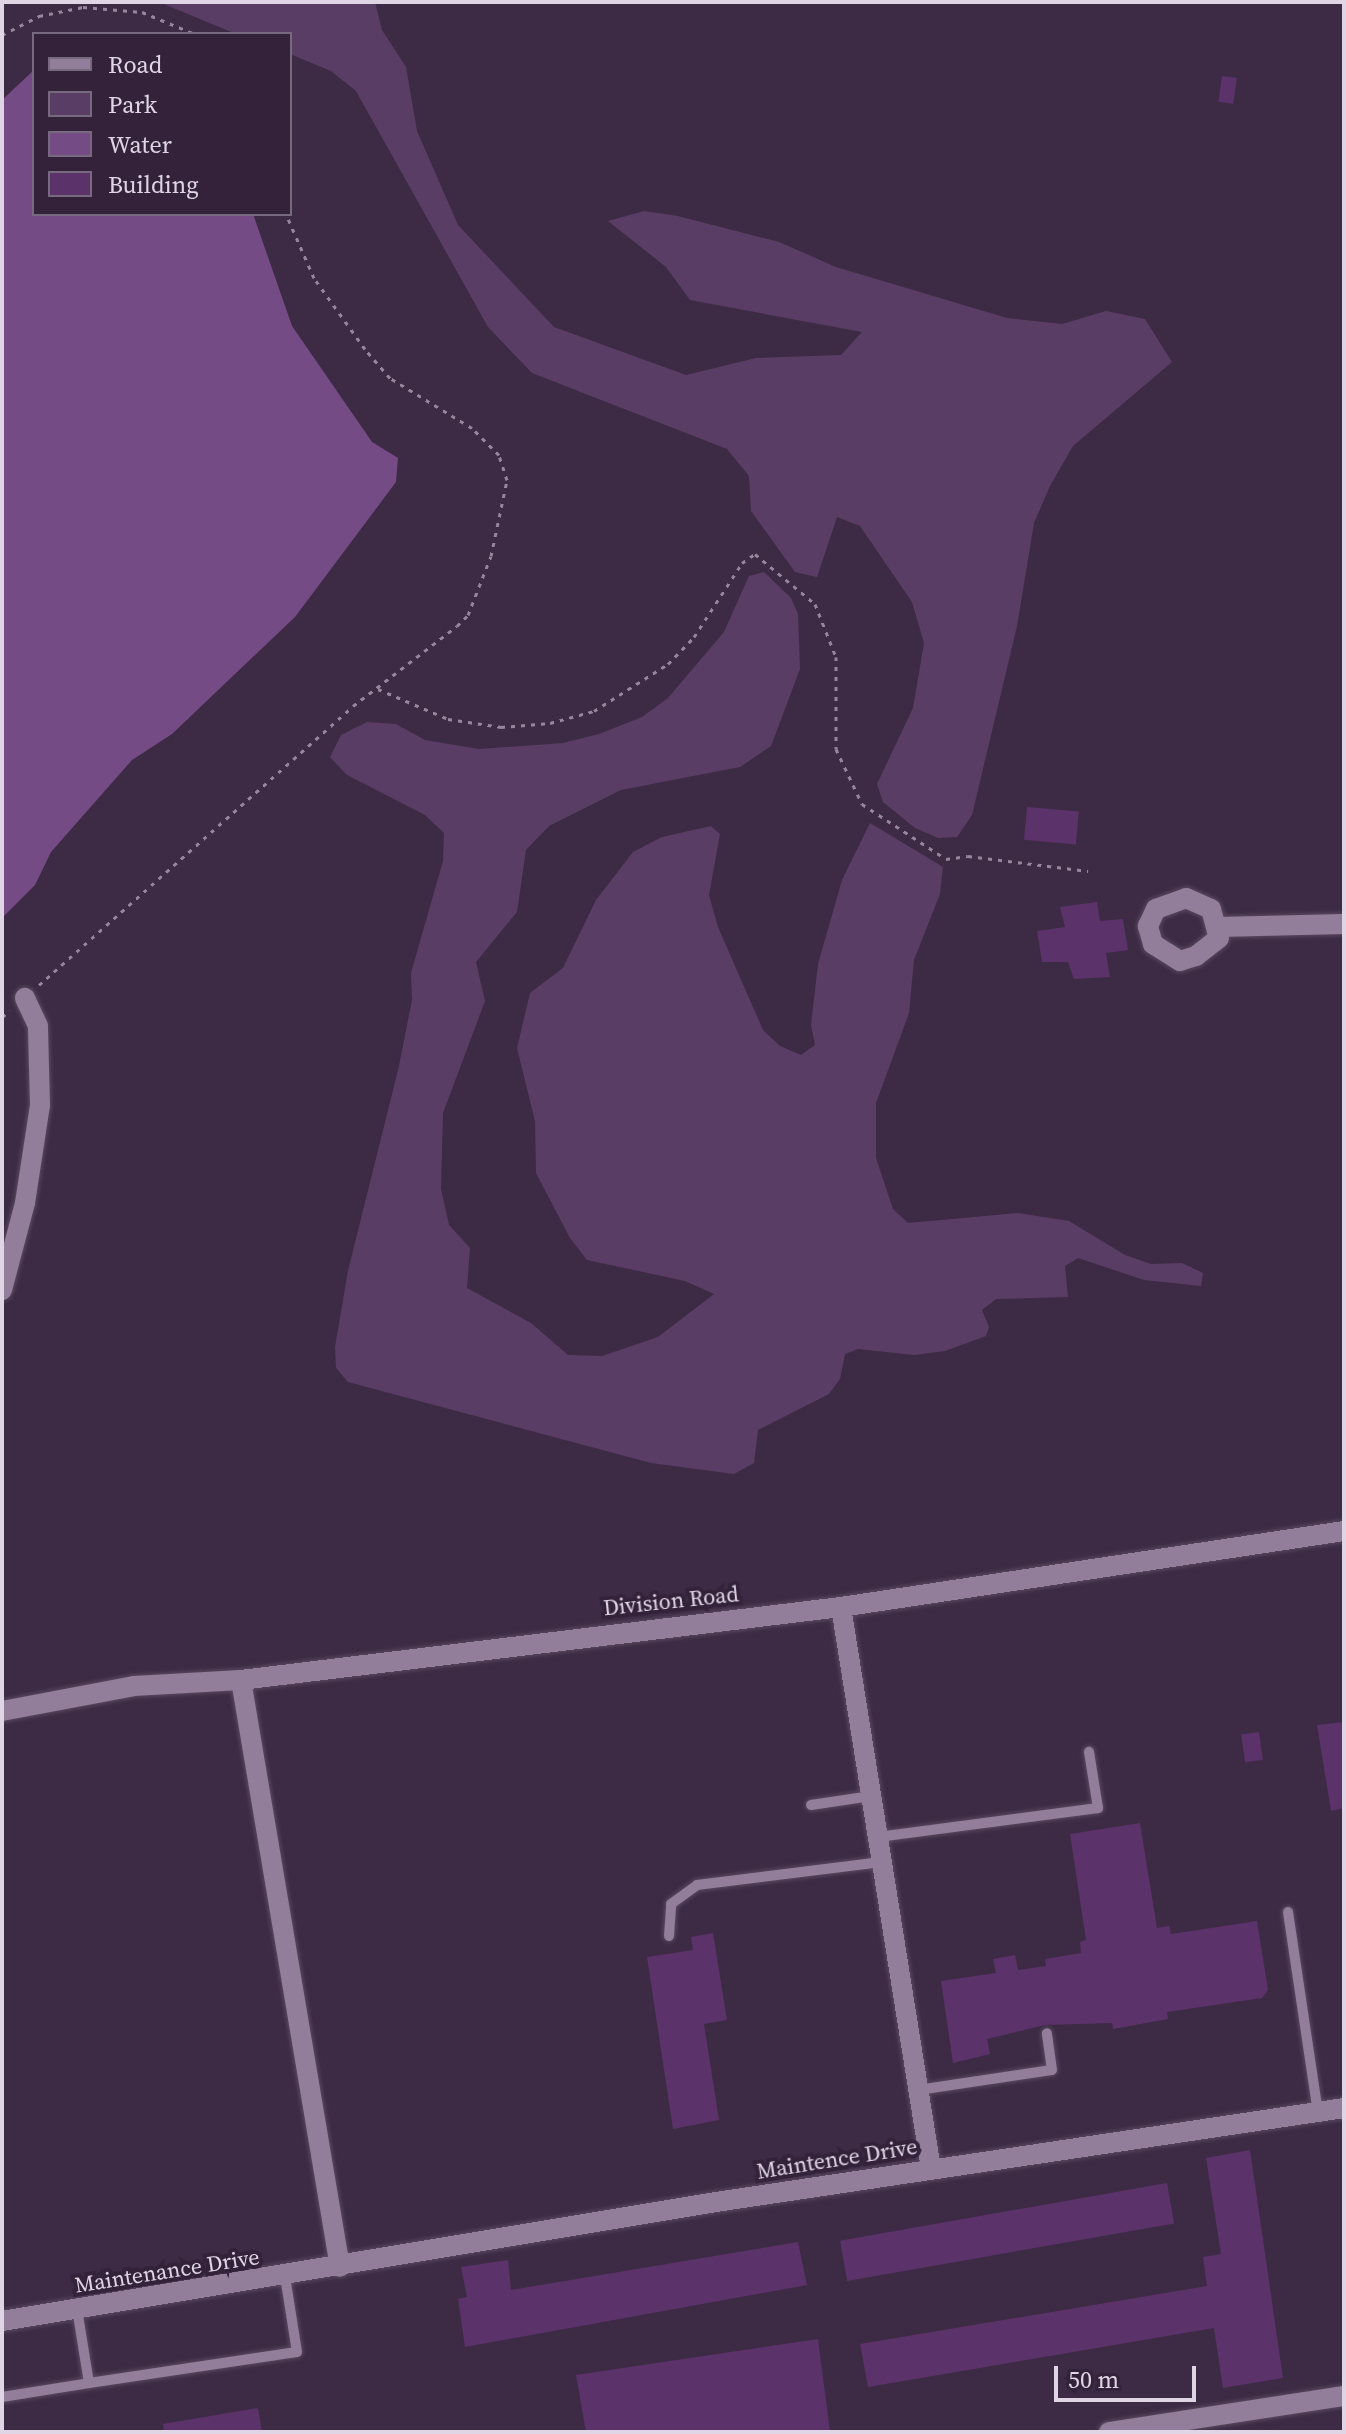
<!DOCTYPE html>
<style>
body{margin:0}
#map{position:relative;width:1346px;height:2434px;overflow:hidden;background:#3d2b45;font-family:"Source Serif 4",serif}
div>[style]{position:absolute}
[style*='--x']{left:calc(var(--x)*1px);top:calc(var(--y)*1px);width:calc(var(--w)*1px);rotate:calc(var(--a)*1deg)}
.green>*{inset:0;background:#5a3d65}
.water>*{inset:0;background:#754b86}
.building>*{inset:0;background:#5b326a;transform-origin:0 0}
.path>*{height:3px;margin-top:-1.5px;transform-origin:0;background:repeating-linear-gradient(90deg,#94869b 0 4px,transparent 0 10px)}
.roads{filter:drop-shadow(0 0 2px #59495f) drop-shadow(0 0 2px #59495f)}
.lane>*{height:10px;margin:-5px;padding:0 5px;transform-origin:5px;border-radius:5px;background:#927d9a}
.street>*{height:20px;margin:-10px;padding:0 10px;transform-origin:10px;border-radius:10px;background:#927d9a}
span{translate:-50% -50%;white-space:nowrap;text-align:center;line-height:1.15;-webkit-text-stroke:8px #33223a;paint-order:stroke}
.street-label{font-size:22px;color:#e0d5e5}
.frame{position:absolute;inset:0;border:4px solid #e0d5e5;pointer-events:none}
.legend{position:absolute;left:32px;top:32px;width:260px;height:184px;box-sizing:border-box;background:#33223a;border:2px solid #786a7e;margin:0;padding:10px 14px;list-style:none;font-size:24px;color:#e0d5e5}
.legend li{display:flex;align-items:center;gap:16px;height:40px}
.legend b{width:40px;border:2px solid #786a7e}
.scale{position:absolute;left:1054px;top:2366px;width:142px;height:36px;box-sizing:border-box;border:4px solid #e0d5e5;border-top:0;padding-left:10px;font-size:24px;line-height:28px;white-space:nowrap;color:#e0d5e5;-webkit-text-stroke:6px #33223a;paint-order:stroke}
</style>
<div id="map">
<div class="green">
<div style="clip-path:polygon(159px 2px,375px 2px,382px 30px,406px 67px,417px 131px,458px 225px,554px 327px,686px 375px,756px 358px,841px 355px,862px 332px,690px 300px,666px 267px,608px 221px,644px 211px,678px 216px,779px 242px,836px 267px,1007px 318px,1062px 324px,1106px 311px,1145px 319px,1172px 362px,1073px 446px,1050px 486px,1034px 523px,1017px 626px,972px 815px,957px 837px,938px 838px,915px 828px,883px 802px,877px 784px,913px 708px,924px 643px,912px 602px,860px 526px,837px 517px,817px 577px,795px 572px,751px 511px,749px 476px,727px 449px,532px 373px,488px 327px,356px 91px,331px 71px,290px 54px,290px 34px,236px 34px)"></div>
<div style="clip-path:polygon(764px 572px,791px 598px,798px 614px,800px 669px,771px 746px,740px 767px,621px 790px,549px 826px,526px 850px,517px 912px,476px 962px,485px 1001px,443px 1113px,441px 1189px,449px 1225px,470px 1248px,467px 1288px,531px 1323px,568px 1355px,602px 1356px,658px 1337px,714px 1294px,685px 1281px,587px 1260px,570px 1238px,536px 1173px,535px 1121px,517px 1048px,530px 993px,563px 968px,596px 900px,633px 852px,662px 837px,711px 826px,720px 834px,709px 895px,718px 927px,763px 1030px,780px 1046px,801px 1055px,815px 1045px,811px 1025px,818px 964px,842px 880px,870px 823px,943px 867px,940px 894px,914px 960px,909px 1013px,876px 1103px,876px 1158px,893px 1209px,908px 1223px,1018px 1213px,1069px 1221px,1125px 1255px,1151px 1264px,1182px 1263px,1203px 1273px,1201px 1286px,1144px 1280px,1078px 1258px,1065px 1266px,1068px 1297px,996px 1299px,982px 1310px,989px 1327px,986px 1336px,945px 1351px,914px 1355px,858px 1349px,845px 1354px,840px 1379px,829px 1394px,758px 1430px,754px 1463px,734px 1474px,651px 1463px,348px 1382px,336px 1368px,335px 1347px,348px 1271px,399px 1066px,412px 1000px,411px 973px,443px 861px,444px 833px,425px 815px,347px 775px,330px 757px,341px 735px,367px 722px,396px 724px,425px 740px,479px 749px,563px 743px,599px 734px,642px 717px,668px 698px,724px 632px,749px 576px)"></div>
</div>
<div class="water">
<div style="clip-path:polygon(34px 70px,34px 214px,253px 214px,292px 326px,372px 442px,398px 458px,396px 482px,295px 617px,172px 734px,132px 760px,51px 852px,35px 885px,2px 918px,2px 100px)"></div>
</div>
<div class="building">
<div style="left:1222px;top:76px;width:15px;height:26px;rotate:8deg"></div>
<div style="left:1027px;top:807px;width:52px;height:33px;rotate:5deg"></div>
<div style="clip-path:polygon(1097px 902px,1100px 921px,1123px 919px,1128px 950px,1106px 953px,1110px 977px,1074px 979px,1068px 962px,1042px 962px,1037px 931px,1065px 927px,1060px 907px)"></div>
<div style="clip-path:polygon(1344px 1722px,1344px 1808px,1331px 1811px,1317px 1725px)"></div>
<div style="left:1259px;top:1732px;width:28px;height:18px;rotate:82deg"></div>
<div style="clip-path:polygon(1140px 1823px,1157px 1928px,1169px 1926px,1171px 1934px,1257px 1921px,1268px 1990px,1262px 1998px,1167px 2012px,1168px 2019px,1113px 2029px,1112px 2023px,1045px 2025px,987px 2039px,990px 2054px,953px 2063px,941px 1981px,996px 1973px,993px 1959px,1015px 1955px,1018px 1970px,1046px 1966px,1045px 1959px,1081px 1953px,1080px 1942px,1086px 1940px,1070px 1834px)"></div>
<div style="clip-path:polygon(713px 1933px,727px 2020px,704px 2024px,719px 2120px,673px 2129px,647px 1957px,693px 1950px,691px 1937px)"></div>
<div style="clip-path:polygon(1250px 2150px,1283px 2378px,1223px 2388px,1214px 2328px,868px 2387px,860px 2344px,1207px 2286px,1203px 2257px,1221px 2254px,1206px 2158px)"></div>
<div style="left:1167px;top:2183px;width:41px;height:332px;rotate:80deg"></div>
<div style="clip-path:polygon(798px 2242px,807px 2285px,465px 2347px,458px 2299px,467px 2297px,461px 2267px,508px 2260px,511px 2290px)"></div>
<div style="clip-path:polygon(818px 2339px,830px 2432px,586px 2432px,576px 2375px)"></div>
<div style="clip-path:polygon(258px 2408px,262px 2432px,164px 2432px,163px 2424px)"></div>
</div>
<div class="path">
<div style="--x:2;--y:35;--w:42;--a:-27.2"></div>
<div style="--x:39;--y:16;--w:45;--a:-11.6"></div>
<div style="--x:83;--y:7;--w:59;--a:4.8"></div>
<div style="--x:142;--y:12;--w:57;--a:22.5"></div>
<div style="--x:378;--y:689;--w:76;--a:23.2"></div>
<div style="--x:448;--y:719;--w:54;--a:8.6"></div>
<div style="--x:501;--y:727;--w:49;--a:-4.7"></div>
<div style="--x:550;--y:723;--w:46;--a:-15.3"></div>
<div style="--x:594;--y:711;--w:88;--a:-32.4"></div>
<div style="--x:668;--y:664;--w:37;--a:-46"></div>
<div style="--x:694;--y:637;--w:88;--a:-57"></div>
<div style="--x:742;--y:563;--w:16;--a:-35"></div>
<div style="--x:755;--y:554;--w:78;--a:39.8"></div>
<div style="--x:815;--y:604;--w:57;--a:68.4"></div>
<div style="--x:836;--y:657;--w:92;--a:90"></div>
<div style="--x:836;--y:749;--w:61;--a:64.7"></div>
<div style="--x:862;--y:804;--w:100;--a:33.2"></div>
<div style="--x:946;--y:859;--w:22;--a:-8"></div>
<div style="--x:968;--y:856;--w:121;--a:7.1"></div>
<div style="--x:39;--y:985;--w:420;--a:-41.6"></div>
<div style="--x:353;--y:706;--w:131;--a:-37.6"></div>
<div style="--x:457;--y:626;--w:16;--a:-45"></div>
<div style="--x:468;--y:615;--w:63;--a:-68.7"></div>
<div style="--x:491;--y:556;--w:78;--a:-78.1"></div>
<div style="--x:507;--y:480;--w:26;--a:-108"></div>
<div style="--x:499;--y:455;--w:38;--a:-135"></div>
<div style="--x:472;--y:428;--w:96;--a:-148.6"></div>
<div style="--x:390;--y:378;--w:38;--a:-131"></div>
<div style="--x:365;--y:349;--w:87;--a:-125.7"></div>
<div style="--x:314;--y:278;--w:70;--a:-113.6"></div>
<div style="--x:2;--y:1017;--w:10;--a:-37"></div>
</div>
<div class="roads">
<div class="lane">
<div style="--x:811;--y:1805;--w:61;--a:-8.5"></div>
<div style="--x:878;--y:1837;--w:222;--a:-7.5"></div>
<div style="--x:1098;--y:1808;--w:57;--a:-99.1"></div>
<div style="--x:1288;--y:1912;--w:202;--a:81.5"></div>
<div style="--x:669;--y:1936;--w:32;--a:-86"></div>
<div style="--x:671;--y:1904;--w:32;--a:-36"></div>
<div style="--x:697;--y:1885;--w:186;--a:-7.1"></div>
<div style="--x:918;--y:2090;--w:135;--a:-8.5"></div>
<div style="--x:1052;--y:2070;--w:37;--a:-98"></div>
<div style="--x:89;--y:2383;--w:210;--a:-8.5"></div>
<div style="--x:297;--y:2352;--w:77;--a:-99"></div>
<div style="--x:2;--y:2397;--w:88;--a:-9.1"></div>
<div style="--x:89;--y:2383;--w:75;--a:-99.2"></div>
</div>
<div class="street">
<div style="--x:1186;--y:898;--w:27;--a:24"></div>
<div style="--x:1211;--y:909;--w:30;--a:75"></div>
<div style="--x:1219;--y:938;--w:29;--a:142"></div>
<div style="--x:1196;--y:956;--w:17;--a:163"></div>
<div style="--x:1180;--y:961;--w:32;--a:-148"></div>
<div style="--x:1153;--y:944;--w:19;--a:-106"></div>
<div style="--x:1148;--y:926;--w:19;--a:-65"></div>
<div style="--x:1156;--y:909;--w:32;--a:-20"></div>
<div style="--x:1218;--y:927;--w:126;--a:-1.4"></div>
<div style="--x:2;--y:1290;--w:90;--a:-75.2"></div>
<div style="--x:25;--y:1203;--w:99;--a:-81.3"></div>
<div style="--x:40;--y:1105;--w:79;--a:-91.5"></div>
<div style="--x:38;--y:1026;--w:31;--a:-115"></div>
<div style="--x:841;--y:1607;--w:569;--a:80.9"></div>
<div style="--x:241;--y:1680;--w:595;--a:80.43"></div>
<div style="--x:2;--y:1711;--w:134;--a:-10.7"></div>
<div style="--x:134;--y:1686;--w:107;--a:-3.2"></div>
<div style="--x:241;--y:1680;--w:604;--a:-6.94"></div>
<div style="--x:841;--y:1607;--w:509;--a:-8.59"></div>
<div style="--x:2;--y:2321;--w:724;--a:-9.46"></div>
<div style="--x:716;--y:2202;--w:635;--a:-8.51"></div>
<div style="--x:1109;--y:2432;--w:238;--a:-8.7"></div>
</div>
</div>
<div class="street-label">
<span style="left:671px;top:1601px;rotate:-6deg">Division Road</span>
<span style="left:837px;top:2159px;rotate:-9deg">Maintence Drive</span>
<span style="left:167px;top:2271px;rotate:-9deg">Maintenance Drive</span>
</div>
<div class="frame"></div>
<ul class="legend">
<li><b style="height:10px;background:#927d9a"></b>Road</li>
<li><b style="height:22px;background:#5a3d65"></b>Park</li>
<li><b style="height:22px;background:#754b86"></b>Water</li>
<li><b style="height:22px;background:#5b326a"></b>Building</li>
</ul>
<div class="scale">50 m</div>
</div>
